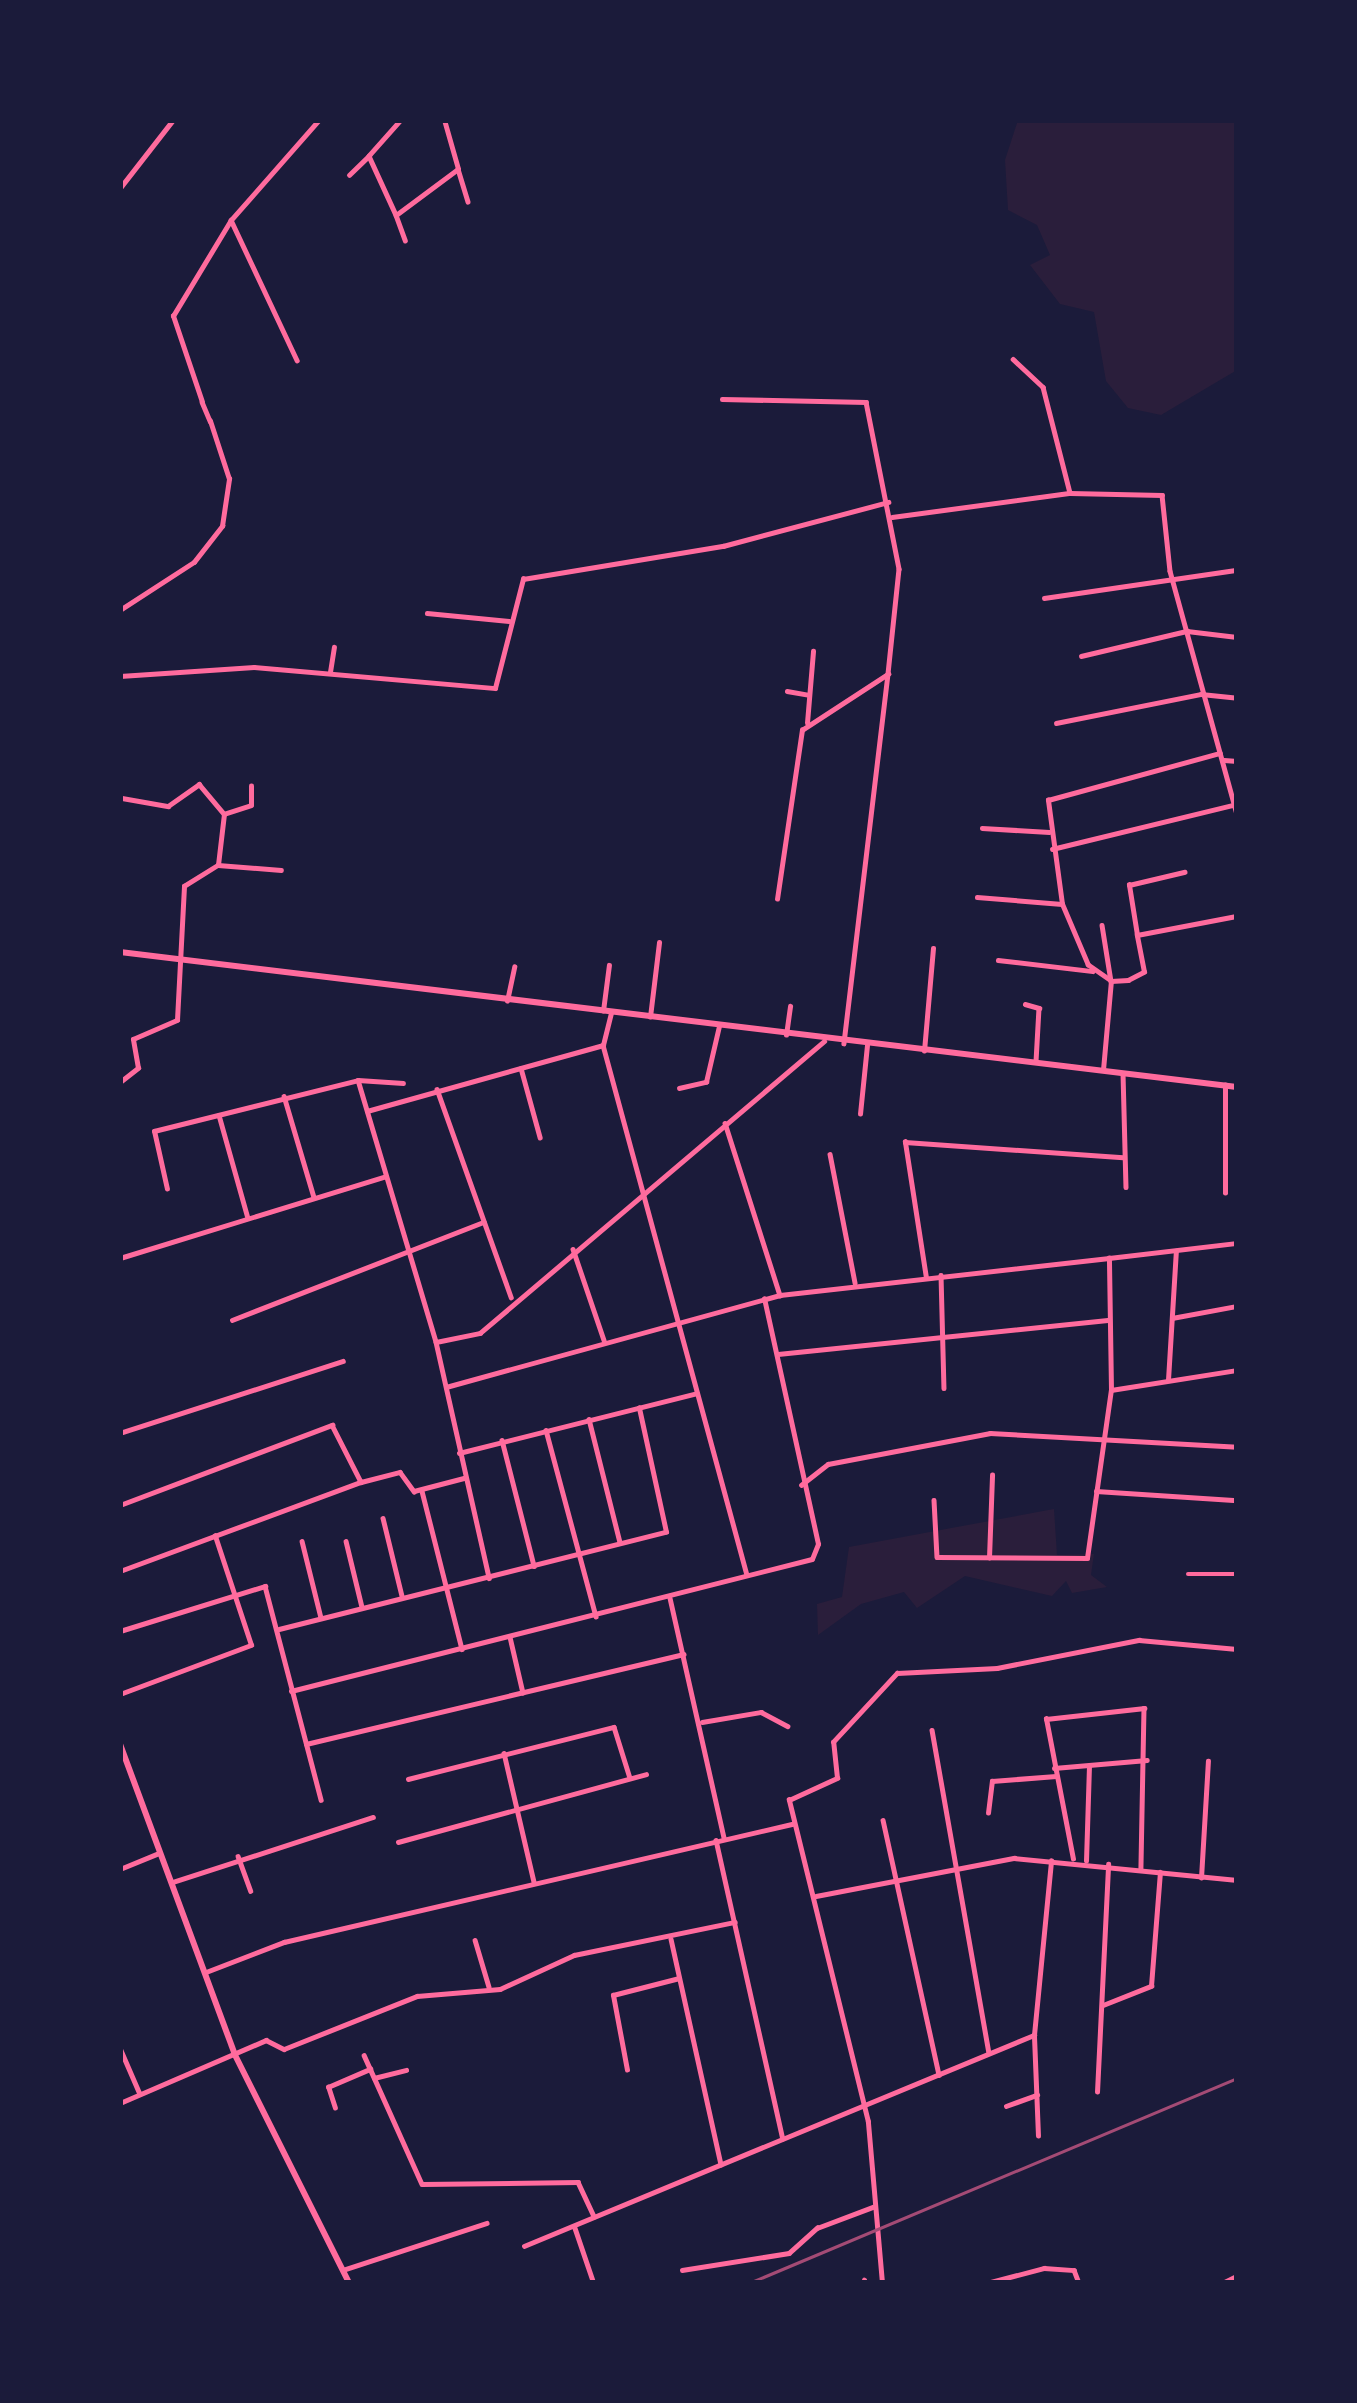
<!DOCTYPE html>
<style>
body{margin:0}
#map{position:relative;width:1357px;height:2403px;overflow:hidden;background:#1b1b3a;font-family:Figtree,sans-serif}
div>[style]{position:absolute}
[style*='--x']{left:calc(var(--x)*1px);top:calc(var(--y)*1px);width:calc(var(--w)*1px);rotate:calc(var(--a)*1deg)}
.green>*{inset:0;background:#2a1e3b}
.minor>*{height:4.5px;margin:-2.25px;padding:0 2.25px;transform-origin:2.25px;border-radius:2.25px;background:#ff6b9d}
.tertiary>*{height:4.5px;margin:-2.25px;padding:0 2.25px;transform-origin:2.25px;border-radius:2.25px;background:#ff6b9d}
.secondary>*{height:6px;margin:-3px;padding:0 3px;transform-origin:3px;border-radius:3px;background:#ff6b9d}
.primary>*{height:6px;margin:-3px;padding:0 3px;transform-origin:3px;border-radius:3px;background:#ff6b9d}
.rail>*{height:3px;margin:-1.5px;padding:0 1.5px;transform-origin:1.5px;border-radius:1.5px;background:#a44b75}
span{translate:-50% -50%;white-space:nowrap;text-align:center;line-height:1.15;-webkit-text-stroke:9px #1b1b3a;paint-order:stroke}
.frame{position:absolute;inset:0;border:123px solid #1b1b3a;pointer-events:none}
</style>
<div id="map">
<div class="green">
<div style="clip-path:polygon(1018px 120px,1237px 120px,1237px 370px,1161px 415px,1128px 408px,1106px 381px,1094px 312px,1060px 304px,1030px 265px,1050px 255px,1037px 225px,1008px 210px,1005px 160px)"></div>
<div style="clip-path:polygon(1054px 1509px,1057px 1555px,1094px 1554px,1091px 1575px,1107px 1587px,1072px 1593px,1066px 1581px,1052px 1596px,965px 1576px,917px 1608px,904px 1592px,861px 1604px,818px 1635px,817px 1604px,842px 1597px,849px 1547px)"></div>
</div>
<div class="minor">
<div style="--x:401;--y:120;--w:48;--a:131.6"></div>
<div style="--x:369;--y:156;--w:65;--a:65.4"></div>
<div style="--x:396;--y:215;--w:77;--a:-36.6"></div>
<div style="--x:458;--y:169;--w:51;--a:-105.9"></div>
<div style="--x:458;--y:169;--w:34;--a:73"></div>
<div style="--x:349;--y:175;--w:28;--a:-44"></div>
<div style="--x:120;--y:188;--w:86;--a:-52.1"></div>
<div style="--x:396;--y:215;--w:27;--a:70"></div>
<div style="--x:231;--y:220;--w:155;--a:64.8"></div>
<div style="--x:1013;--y:359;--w:41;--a:43"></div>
<div style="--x:1043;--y:387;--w:109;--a:75.7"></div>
<div style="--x:1070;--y:493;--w:92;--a:1.2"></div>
<div style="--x:1162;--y:495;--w:76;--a:84"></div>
<div style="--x:1170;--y:571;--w:253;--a:74.6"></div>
<div style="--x:722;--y:399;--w:144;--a:1.2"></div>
<div style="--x:866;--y:402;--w:170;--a:78.8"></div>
<div style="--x:899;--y:569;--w:106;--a:96"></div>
<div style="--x:202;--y:402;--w:91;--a:-108.6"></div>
<div style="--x:173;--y:316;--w:112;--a:-58.9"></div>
<div style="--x:231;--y:220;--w:133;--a:-48.7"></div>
<div style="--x:892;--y:517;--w:180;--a:-7.7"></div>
<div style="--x:1044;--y:598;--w:195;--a:-8.3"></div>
<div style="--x:120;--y:610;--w:88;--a:-33"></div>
<div style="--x:194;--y:562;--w:46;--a:-52.1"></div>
<div style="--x:222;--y:526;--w:48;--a:-81.5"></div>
<div style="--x:229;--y:479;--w:61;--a:-108.1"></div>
<div style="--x:427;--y:613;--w:82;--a:5.6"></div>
<div style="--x:1081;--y:656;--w:109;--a:-13.3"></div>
<div style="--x:1187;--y:631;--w:50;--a:6.8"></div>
<div style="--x:330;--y:672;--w:25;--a:-81"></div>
<div style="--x:120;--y:676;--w:134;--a:-3.8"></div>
<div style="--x:254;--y:667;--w:242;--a:5"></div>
<div style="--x:495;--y:688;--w:113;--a:-75.6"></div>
<div style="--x:523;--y:579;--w:203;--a:-9.4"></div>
<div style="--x:723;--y:546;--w:171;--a:-14.9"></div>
<div style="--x:787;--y:691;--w:22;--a:10"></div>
<div style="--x:807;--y:723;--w:72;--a:-85.2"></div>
<div style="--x:1056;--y:723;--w:148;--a:-11.3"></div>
<div style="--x:1201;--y:694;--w:36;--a:6"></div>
<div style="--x:1224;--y:760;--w:13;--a:4"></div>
<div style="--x:122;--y:798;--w:47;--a:9.9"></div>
<div style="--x:168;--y:806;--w:38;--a:-35"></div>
<div style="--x:199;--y:784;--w:39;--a:50"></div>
<div style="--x:982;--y:828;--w:67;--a:3.4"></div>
<div style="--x:1052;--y:849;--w:185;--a:-13.7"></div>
<div style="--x:218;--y:865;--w:51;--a:-83.3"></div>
<div style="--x:224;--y:814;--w:28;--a:-18"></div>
<div style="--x:251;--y:805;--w:19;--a:-90"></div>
<div style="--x:977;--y:897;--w:85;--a:4.7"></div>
<div style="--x:777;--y:899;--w:171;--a:-81.6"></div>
<div style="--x:802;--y:730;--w:103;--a:-33.1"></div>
<div style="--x:888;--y:674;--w:372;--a:96.8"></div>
<div style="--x:1102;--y:925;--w:57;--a:80.9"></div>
<div style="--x:1111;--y:981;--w:17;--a:-3"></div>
<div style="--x:1128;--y:980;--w:18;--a:-27"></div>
<div style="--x:1144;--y:972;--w:38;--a:-101"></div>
<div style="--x:1137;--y:935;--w:102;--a:-10.8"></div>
<div style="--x:1137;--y:935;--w:51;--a:-99.1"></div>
<div style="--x:1129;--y:885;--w:57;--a:-13.3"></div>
<div style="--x:998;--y:960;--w:95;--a:6.7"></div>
<div style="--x:507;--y:1001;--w:35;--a:-78"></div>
<div style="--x:1025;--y:1004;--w:15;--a:16"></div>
<div style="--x:1039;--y:1008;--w:54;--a:93.2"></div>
<div style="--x:603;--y:1011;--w:46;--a:-82.6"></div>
<div style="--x:650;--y:1017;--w:75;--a:-83.1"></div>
<div style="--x:786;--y:1035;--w:29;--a:-82"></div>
<div style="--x:603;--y:1045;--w:549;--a:74.8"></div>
<div style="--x:924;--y:1051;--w:103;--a:-85"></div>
<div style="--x:521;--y:1068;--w:72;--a:74.6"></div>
<div style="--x:1103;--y:1070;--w:89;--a:-84.9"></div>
<div style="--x:1111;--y:981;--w:28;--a:-145"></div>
<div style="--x:1088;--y:965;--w:66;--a:-113.1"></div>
<div style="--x:1062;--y:904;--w:105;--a:-97.7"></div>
<div style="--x:1048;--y:800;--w:178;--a:-15.3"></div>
<div style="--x:1123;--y:1073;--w:114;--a:88.5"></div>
<div style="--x:358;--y:1080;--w:45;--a:3.8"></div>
<div style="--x:120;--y:1082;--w:23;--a:-38"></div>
<div style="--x:138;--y:1068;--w:29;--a:-100"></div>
<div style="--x:133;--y:1039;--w:48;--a:-23.4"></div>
<div style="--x:177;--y:1020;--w:134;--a:-87"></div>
<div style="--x:184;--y:886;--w:40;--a:-32"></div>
<div style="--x:218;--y:865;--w:63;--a:4.5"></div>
<div style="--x:679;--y:1088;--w:28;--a:-13"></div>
<div style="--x:706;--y:1082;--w:57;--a:-76.9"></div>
<div style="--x:437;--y:1089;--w:221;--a:70.4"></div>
<div style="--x:284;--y:1096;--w:105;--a:73.5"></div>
<div style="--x:367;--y:1111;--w:245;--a:-15.6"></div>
<div style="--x:603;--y:1045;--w:34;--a:-76"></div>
<div style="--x:860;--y:1114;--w:69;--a:-84.2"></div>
<div style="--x:219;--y:1115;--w:107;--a:74.3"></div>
<div style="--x:725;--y:1123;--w:181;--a:72.3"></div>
<div style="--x:830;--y:1154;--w:131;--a:79"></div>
<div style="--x:167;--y:1189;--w:59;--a:-102.6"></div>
<div style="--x:154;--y:1131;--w:210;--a:-14"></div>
<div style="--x:358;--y:1080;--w:273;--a:73.4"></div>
<div style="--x:436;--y:1342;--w:242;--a:77.3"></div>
<div style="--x:1225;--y:1193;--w:108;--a:-90"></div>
<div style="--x:573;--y:1249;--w:96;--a:71.2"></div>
<div style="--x:120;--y:1258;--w:278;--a:-17.1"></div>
<div style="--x:941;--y:1275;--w:113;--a:88.5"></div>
<div style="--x:926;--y:1278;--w:138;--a:-98.8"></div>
<div style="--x:905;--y:1142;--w:218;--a:4"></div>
<div style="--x:1172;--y:1318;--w:66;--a:-10.5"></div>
<div style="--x:232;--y:1320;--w:270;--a:-21.3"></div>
<div style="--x:436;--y:1342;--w:45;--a:-11.6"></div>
<div style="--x:480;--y:1333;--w:451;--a:-40.3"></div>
<div style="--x:778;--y:1354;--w:331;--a:-5.9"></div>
<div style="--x:1168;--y:1380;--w:129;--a:-86.5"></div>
<div style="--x:446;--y:1387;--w:346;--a:-15.4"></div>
<div style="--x:780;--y:1295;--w:331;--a:-6.4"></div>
<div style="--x:1111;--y:1390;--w:128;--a:-9"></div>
<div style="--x:589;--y:1419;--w:127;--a:75.9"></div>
<div style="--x:546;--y:1430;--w:193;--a:75"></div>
<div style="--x:120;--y:1433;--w:234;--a:-17.9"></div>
<div style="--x:502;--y:1440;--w:130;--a:75.7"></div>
<div style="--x:459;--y:1453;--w:245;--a:-14.1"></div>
<div style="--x:801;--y:1485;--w:34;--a:-38"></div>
<div style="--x:828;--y:1464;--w:165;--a:-10.8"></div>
<div style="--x:990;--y:1433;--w:247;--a:3.2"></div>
<div style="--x:422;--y:1491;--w:163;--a:75.8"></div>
<div style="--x:1096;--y:1491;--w:141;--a:3.7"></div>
<div style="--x:934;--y:1500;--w:57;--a:87"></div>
<div style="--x:937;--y:1557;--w:150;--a:0.4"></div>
<div style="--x:1087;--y:1558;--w:170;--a:-81.9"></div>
<div style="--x:1111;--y:1390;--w:132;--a:-90.9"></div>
<div style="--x:1109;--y:1258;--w:129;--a:-6.7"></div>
<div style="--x:120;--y:1505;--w:227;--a:-20.7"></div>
<div style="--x:332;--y:1425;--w:64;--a:63"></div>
<div style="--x:383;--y:1518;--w:80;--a:76.3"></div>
<div style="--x:302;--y:1541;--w:79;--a:76.1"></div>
<div style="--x:346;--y:1541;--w:68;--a:76.4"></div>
<div style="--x:989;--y:1558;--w:83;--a:-87.9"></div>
<div style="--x:120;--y:1571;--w:257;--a:-20.3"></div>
<div style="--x:361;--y:1482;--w:40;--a:-14.4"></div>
<div style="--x:400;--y:1472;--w:24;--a:54"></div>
<div style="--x:414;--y:1491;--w:52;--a:-14.6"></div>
<div style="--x:1188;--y:1574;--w:49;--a:0"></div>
<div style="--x:670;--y:1598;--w:246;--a:77.3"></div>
<div style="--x:279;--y:1629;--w:399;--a:-14.1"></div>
<div style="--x:666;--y:1532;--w:127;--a:-102.3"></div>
<div style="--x:120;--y:1631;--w:152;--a:-17.2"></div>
<div style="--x:265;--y:1586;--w:221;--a:75.3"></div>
<div style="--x:510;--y:1637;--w:57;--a:76.9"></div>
<div style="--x:291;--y:1691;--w:537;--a:-14.22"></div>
<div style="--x:812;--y:1559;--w:16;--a:-68"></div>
<div style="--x:818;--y:1544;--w:251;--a:-102.4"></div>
<div style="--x:120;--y:1694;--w:140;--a:-20.5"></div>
<div style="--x:251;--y:1645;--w:115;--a:-108.3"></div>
<div style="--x:702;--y:1722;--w:60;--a:-9.6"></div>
<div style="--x:761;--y:1712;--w:30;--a:28"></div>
<div style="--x:932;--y:1730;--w:327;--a:80"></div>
<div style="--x:306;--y:1744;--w:388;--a:-13.4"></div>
<div style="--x:504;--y:1753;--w:132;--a:76.9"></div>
<div style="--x:1054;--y:1768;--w:93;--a:-4.9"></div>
<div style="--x:408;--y:1779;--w:212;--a:-14.2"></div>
<div style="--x:614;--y:1727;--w:53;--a:72.6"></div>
<div style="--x:988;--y:1813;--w:32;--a:-83"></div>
<div style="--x:992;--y:1781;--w:64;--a:-4.5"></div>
<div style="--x:883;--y:1820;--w:261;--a:77.6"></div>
<div style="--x:716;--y:1840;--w:306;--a:77.4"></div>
<div style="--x:398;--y:1842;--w:257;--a:-15.3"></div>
<div style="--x:238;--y:1856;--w:37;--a:70"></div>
<div style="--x:1073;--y:1859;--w:143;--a:-100.9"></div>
<div style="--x:1046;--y:1719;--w:99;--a:-6.4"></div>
<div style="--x:1144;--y:1708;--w:160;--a:91.1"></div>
<div style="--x:1086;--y:1861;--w:95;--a:-88.2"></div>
<div style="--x:120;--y:1869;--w:42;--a:-22.3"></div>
<div style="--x:1201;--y:1878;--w:117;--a:-86.6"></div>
<div style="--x:173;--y:1882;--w:210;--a:-18"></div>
<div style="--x:816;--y:1896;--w:202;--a:-10.9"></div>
<div style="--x:1014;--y:1858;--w:224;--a:5.6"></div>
<div style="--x:671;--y:1939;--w:231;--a:77.5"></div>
<div style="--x:475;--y:1940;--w:49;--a:73.4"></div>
<div style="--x:206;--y:1972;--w:84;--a:-21"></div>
<div style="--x:284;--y:1942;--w:522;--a:-13.08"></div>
<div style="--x:1103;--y:2005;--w:52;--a:-21.6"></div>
<div style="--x:1151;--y:1986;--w:114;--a:-85.5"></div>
<div style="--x:120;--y:2048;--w:50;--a:66.5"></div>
<div style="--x:364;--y:2055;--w:141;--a:65.8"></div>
<div style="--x:422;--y:2184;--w:156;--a:-0.7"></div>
<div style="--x:578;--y:2182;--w:38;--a:65"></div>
<div style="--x:627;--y:2070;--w:76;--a:-100.6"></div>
<div style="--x:613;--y:1995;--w:68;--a:-14.4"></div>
<div style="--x:374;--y:2078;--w:33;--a:-14"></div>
<div style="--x:1097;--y:2092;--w:228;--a:-87.2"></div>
<div style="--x:120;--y:2103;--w:159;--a:-23.3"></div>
<div style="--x:266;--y:2040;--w:20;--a:27"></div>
<div style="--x:284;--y:2049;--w:143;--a:-21.7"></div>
<div style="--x:417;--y:1996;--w:83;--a:-4.8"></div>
<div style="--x:500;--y:1989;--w:81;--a:-24.7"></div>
<div style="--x:574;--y:1955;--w:164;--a:-11.6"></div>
<div style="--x:1006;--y:2106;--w:33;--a:-20"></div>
<div style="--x:335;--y:2108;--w:22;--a:-108"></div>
<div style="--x:328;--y:2087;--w:46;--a:-23.2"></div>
<div style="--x:1038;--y:2136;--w:101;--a:-92.3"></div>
<div style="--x:1034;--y:2035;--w:175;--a:-84.4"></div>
<div style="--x:575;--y:2228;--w:56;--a:71.2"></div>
<div style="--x:524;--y:2246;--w:552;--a:-22.48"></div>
<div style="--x:343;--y:2270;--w:151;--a:-18.1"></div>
<div style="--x:682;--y:2270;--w:108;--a:-9"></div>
<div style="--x:789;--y:2253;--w:38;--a:-42"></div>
<div style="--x:817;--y:2228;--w:60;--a:-20.6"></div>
<div style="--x:863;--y:2283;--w:3;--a:-72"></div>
<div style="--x:882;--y:2283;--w:162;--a:-95"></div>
<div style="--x:868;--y:2122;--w:332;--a:-103.8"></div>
<div style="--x:789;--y:1800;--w:53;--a:-24.6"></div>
<div style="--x:837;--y:1778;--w:36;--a:-96"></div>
<div style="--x:833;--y:1742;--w:94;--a:-47.2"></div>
<div style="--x:897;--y:1673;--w:100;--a:-2.9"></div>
<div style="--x:997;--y:1668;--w:145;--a:-11.2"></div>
<div style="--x:1139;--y:1640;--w:98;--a:5.2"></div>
<div style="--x:987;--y:2283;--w:59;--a:-14.7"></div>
<div style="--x:1044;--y:2268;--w:30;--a:4"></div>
<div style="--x:1074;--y:2270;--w:14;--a:69"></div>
</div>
<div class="tertiary">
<div style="--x:202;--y:402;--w:21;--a:67"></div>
</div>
<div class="secondary">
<div style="--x:120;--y:952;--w:1125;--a:6.89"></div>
<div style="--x:120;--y:1744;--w:329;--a:69.7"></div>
<div style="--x:234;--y:2053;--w:257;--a:63.4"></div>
</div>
<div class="primary">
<div style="--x:1225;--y:2283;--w:13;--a:-27"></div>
</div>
<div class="rail">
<div style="--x:749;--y:2283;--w:529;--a:-22.79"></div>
</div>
<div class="frame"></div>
</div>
